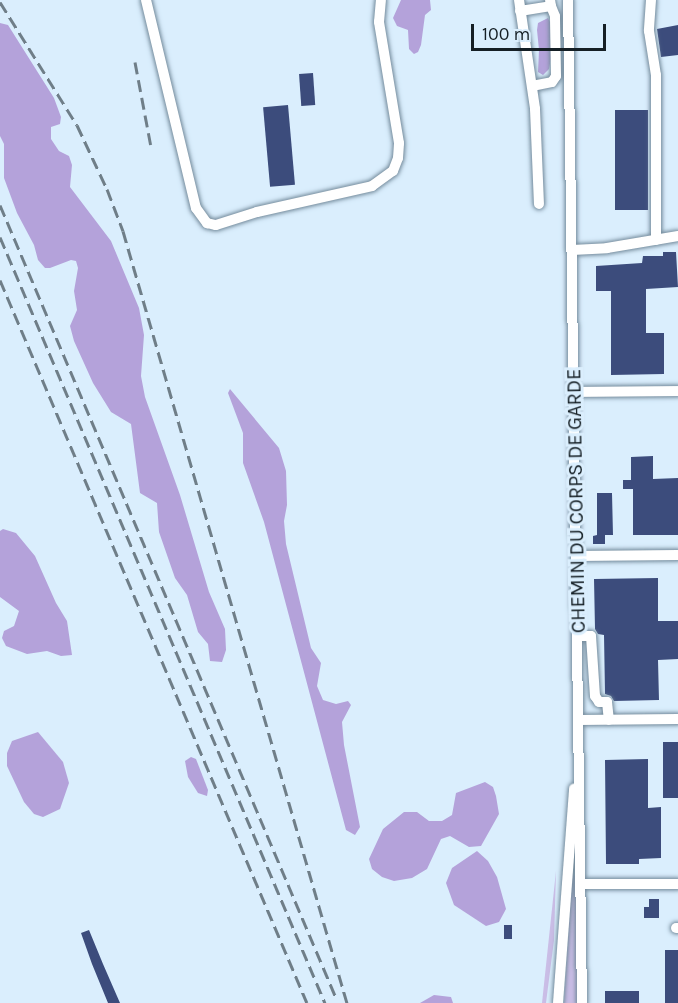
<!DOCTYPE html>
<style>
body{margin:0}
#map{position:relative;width:678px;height:1003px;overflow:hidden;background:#daeefd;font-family:Karla,sans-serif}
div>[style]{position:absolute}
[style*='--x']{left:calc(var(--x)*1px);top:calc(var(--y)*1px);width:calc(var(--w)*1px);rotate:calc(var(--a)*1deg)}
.green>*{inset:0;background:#cabde6}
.forest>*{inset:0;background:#b4a2da}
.building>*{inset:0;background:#3c4c7c;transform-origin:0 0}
.roads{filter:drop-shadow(0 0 2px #748b9c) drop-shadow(0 0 2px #748b9c)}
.minor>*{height:10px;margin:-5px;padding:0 5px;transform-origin:5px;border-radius:5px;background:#fff}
.rail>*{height:3px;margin-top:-1.5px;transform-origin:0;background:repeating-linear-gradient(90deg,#6f7e88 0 12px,transparent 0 18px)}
span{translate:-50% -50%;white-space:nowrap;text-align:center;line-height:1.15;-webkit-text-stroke:6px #daeefd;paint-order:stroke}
.street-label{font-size:20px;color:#151f25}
.scale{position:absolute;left:471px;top:24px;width:135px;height:27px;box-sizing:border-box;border:3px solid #151f25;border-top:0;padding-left:8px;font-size:18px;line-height:21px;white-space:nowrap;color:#151f25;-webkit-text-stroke:4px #daeefd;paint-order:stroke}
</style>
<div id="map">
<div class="green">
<div style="clip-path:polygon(556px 871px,554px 940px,546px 1003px,542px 1003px)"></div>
<div style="clip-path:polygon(572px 875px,577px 876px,578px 1003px,564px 1003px)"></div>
</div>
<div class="forest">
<div style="clip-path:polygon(401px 0,430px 0,431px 10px,425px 15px,421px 45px,418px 52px,414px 54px,409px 49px,408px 30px,397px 26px,393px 18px)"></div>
<div style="clip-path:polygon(548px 18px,550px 22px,551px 58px,549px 69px,543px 75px,538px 72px,539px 50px,537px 30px,538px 23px)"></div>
<div style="clip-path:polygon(0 23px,8px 25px,54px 98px,61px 117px,60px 124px,51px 127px,51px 139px,59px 151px,69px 156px,72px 165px,70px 187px,111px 241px,139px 308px,144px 335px,141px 376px,145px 397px,180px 495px,209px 592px,225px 629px,226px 650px,222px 662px,210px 661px,208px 644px,198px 632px,187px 595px,175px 578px,159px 532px,157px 503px,140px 493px,131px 424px,111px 412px,93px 383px,74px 341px,70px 326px,77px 310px,74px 291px,78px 268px,76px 261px,71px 260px,50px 268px,45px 268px,38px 260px,34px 245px,17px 213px,4px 178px,4px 144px,0 136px)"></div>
<div style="clip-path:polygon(230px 389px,279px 448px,286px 471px,287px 505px,284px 521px,286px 544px,311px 648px,321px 663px,317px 686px,323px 700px,336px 704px,348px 701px,351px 705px,342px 722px,344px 745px,360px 827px,355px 835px,346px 830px,264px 522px,243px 463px,243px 433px,228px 393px)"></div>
<div style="clip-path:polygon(3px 529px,16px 533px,35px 556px,56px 603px,67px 621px,72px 655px,61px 656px,47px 651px,27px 654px,6px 646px,2px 638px,4px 631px,14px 626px,19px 611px,0 597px,0 531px)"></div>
<div style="clip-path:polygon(38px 732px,63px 762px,69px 783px,60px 809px,43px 817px,34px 814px,24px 802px,7px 766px,7px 753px,12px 741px)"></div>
<div style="clip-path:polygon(191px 757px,196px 759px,208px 790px,207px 796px,198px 793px,188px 777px,185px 761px)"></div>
<div style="clip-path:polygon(485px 782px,493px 787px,496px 796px,499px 814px,481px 846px,469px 847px,450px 836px,441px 839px,427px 869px,412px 878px,394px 881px,382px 877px,372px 869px,369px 859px,383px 829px,404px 812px,417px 812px,429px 821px,442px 821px,452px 815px,456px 793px)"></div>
<div style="clip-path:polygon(477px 851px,488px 861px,497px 877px,506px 909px,499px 922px,486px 926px,454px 905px,446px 883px,452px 868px)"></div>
<div style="clip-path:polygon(434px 995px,451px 997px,453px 1003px,420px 1003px)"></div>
</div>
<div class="building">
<div style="clip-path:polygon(678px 25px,678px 55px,661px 57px,657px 29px)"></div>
<div style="left:313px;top:73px;width:32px;height:14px;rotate:86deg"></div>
<div style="left:288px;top:105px;width:80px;height:25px;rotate:85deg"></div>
<div style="left:615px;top:110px;width:33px;height:100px"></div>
<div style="clip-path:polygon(663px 252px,676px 252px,678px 287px,646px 289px,646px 333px,664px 333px,664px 374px,611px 375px,611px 291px,596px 291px,596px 266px,642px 263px,643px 256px,663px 256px)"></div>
<div style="clip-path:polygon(653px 456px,653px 479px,678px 478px,678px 535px,633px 535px,633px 489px,623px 489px,623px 480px,631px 480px,631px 457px)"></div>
<div style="clip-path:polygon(597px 493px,612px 493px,613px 535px,605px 535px,605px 544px,593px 544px,593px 536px,597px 535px)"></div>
<div style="clip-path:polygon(658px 578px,658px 621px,678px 621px,678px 659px,658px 660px,659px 700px,614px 701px,611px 696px,605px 694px,604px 635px,598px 634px,595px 629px,594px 579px)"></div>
<div style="left:663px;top:742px;width:15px;height:56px"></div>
<div style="clip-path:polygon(648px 759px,648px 808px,661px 807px,661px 858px,639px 859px,639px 864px,606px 864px,605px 760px)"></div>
<div style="clip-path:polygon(649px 899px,659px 899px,659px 918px,644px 918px,644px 907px,649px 907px)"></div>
<div style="left:504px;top:925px;width:8px;height:14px"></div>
<div style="clip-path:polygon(89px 930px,103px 964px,120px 1003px,108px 1003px,92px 964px,81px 933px)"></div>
<div style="left:665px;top:950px;width:13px;height:53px"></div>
<div style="left:605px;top:991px;width:34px;height:12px"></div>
</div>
<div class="roads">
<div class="minor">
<div style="--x:146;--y:0;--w:214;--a:76.5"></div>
<div style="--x:196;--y:208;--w:19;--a:54"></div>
<div style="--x:207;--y:223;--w:9;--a:13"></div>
<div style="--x:216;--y:225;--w:43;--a:-17.6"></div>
<div style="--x:257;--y:212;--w:118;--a:-12.7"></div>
<div style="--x:372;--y:186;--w:26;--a:-36"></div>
<div style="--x:393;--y:171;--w:14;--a:-69"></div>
<div style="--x:398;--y:158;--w:15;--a:-86"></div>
<div style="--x:399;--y:143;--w:123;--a:-99.4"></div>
<div style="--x:379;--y:22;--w:22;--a:-85"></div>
<div style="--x:519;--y:0;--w:110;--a:81.6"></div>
<div style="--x:535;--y:109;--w:95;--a:87.6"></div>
<div style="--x:568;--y:0;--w:1003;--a:89.2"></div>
<div style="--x:651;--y:0;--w:31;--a:94"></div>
<div style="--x:649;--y:31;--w:45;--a:81"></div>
<div style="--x:656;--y:75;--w:165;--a:90"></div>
<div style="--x:520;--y:11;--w:31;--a:-9"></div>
<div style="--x:551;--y:6;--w:6;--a:-99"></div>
<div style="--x:532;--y:86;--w:20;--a:-11"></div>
<div style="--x:552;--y:82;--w:7;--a:-56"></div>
<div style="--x:556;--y:76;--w:60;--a:-91"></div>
<div style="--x:555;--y:16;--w:11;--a:-112"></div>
<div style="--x:572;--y:250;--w:35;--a:-3"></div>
<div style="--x:607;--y:248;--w:72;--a:-9.6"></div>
<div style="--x:573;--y:392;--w:105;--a:-0.5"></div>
<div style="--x:577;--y:556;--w:101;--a:-0.6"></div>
<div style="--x:578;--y:636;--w:13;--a:0"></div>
<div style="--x:591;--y:636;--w:60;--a:86.2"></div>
<div style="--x:595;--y:696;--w:7;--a:56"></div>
<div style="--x:599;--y:702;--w:8;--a:0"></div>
<div style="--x:607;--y:702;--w:18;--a:84"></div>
<div style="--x:579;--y:720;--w:99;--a:-0.6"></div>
<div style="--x:581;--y:884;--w:97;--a:0"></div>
<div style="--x:676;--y:928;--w:2;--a:0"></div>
<div style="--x:558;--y:1003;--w:215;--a:-85.7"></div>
</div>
</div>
<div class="rail">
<div style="--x:0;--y:2;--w:145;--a:58"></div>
<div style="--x:77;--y:125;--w:71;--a:64.9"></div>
<div style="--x:107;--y:189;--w:45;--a:69.1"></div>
<div style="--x:123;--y:231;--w:804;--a:73.82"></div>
<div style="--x:135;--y:62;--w:86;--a:79.3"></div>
<div style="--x:0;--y:205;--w:863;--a:67.03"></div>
<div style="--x:0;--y:237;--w:832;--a:67.01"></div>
<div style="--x:0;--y:280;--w:785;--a:66.99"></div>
</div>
<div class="street-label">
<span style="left:576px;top:501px;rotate:-91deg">CHEMIN DU CORPS DE GARDE</span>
</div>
<div class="scale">100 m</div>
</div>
